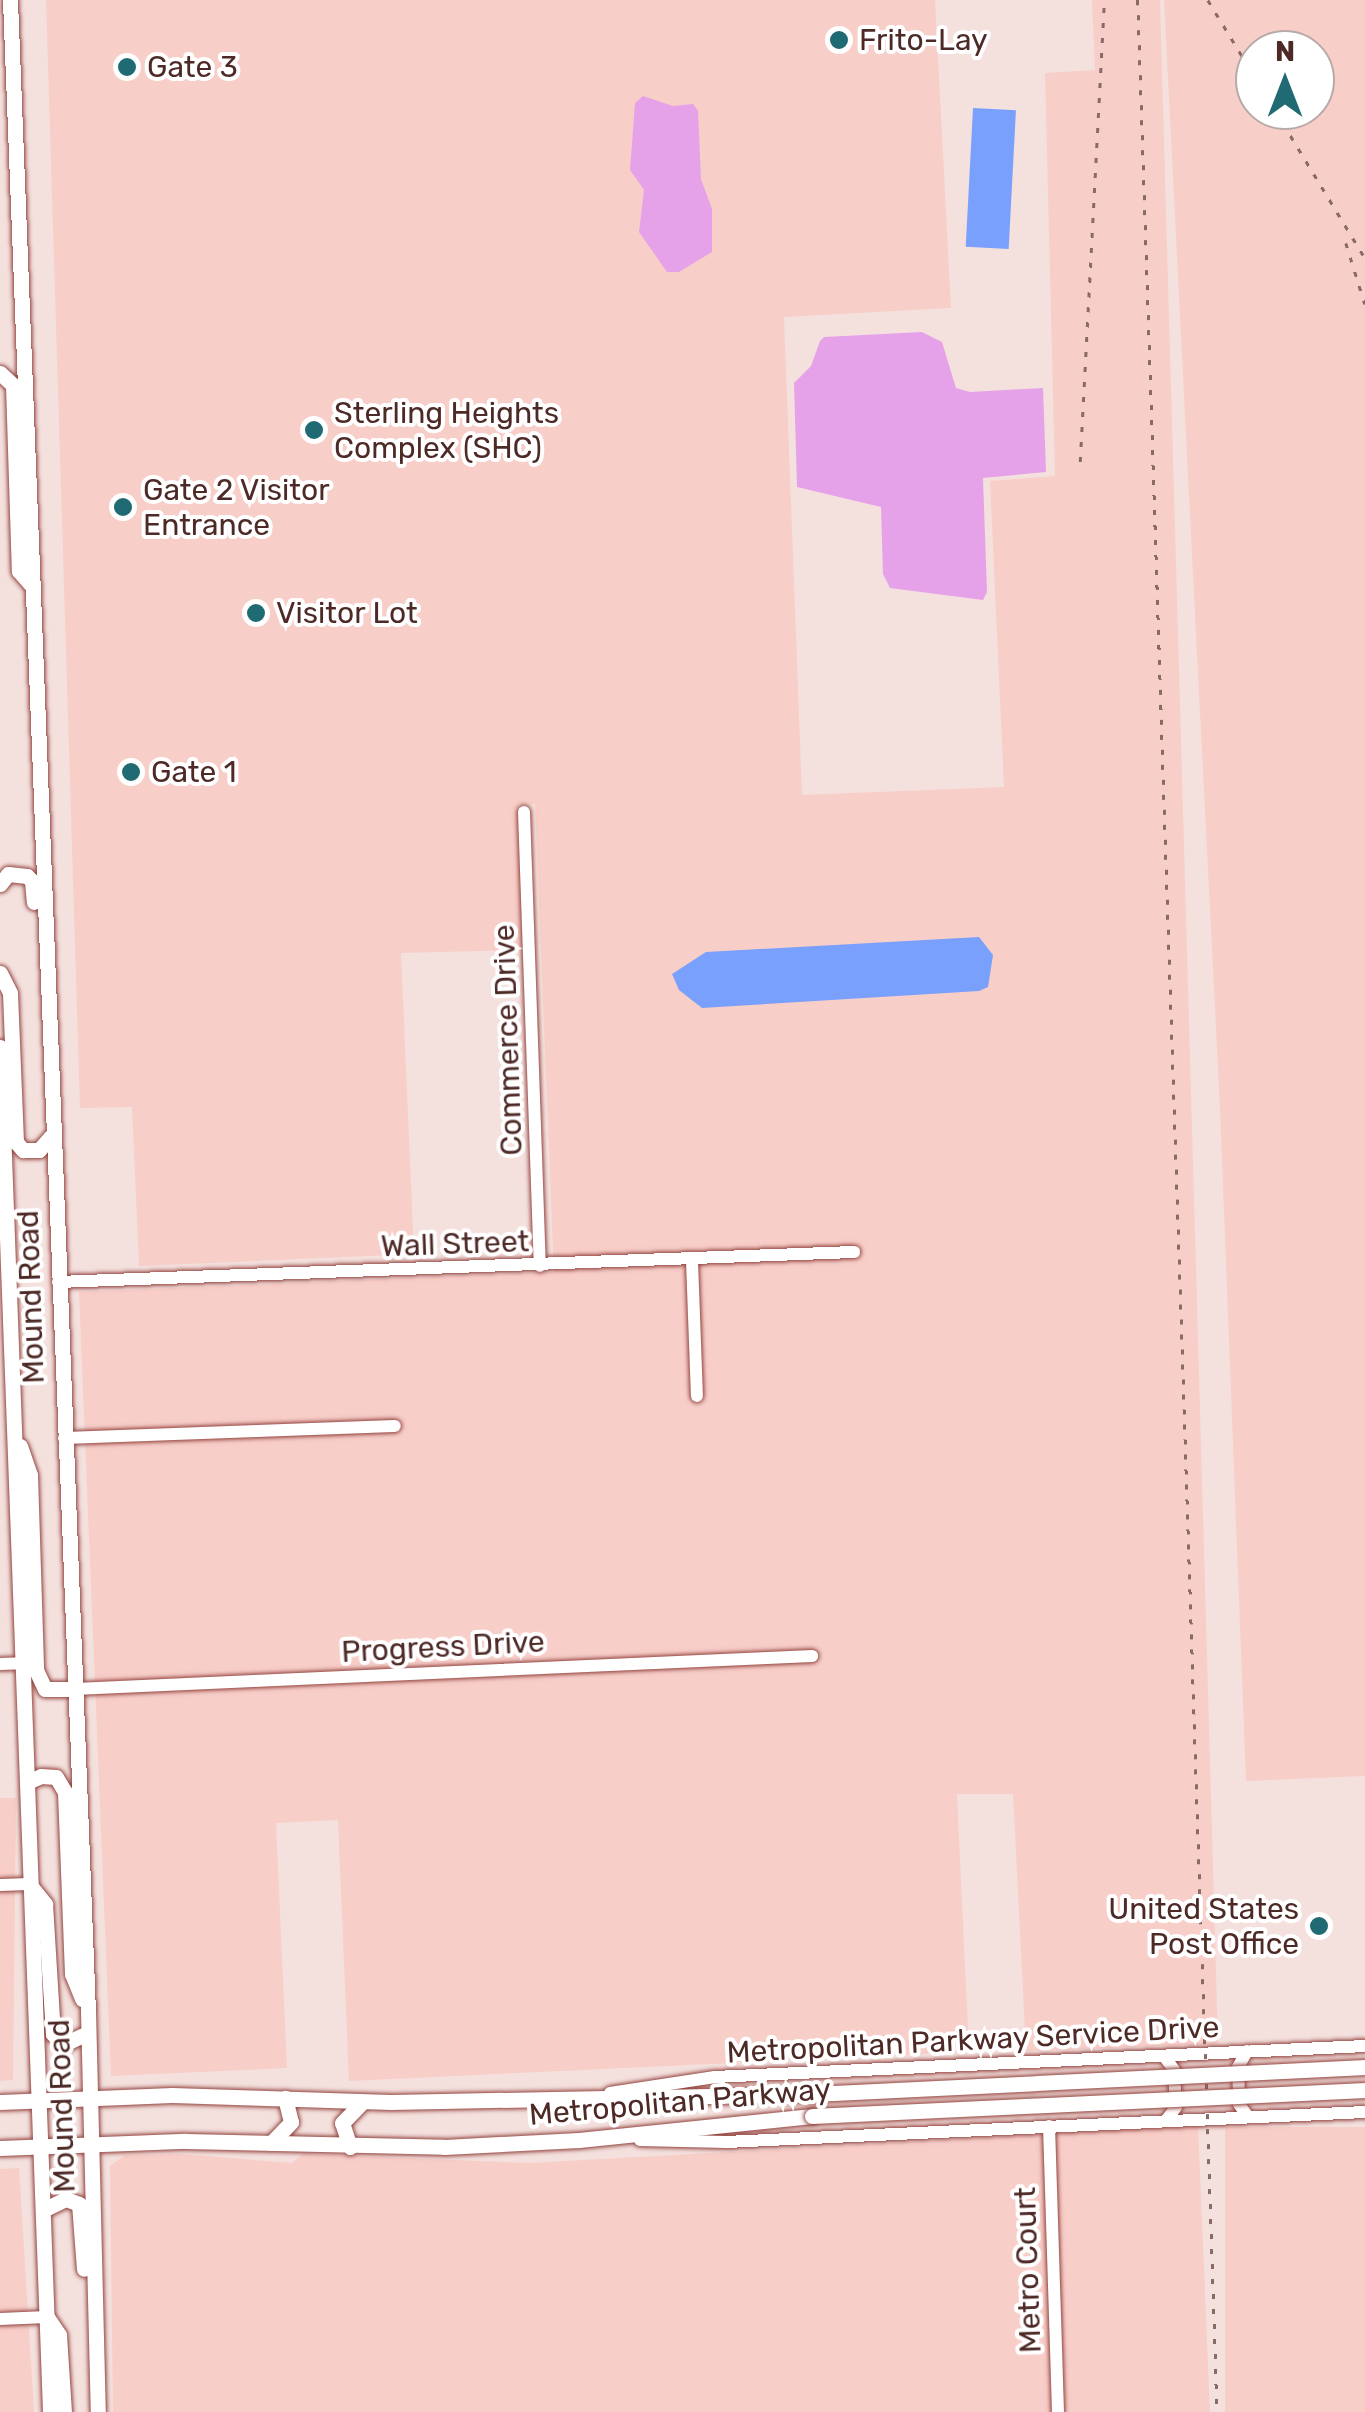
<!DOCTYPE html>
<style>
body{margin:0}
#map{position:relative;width:1365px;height:2412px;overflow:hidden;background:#f4e1de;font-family:Rubik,sans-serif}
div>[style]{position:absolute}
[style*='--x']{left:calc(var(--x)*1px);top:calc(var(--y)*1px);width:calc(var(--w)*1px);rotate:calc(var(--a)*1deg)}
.built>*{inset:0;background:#f8cec9;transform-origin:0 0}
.green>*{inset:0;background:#e6a2e8}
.water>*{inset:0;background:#7aa0fd;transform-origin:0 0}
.roads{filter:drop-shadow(0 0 2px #94443f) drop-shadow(0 0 2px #94443f)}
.minor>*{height:12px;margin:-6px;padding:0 6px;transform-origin:6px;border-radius:6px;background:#fff}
.major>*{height:15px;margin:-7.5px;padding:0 7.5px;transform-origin:7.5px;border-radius:7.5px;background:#fff}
.rail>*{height:2.5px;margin-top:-1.25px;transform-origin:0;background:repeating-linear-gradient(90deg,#886a67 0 5px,transparent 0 15px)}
.bridges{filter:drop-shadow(0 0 2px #94443f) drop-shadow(0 0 2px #94443f)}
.major-bridge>*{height:15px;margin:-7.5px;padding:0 7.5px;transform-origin:7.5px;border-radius:7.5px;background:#fff}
.dots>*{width:28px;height:28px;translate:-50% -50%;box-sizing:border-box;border:5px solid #fff;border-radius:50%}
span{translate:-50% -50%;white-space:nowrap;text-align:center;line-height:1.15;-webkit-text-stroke:8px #fff;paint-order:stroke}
.poi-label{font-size:30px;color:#4e2a27}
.left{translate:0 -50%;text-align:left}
.right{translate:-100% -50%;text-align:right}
.street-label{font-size:30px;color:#4e2a27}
.north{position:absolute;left:1235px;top:30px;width:100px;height:100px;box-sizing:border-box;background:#fff;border:2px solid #b8aaa9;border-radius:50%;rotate:0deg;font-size:28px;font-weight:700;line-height:40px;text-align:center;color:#4e2a27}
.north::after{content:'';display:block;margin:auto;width:35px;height:45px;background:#206b73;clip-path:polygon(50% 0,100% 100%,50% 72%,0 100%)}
</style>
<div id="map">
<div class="built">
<div style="clip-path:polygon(46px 0,935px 0,951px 308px,784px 317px,802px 795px,1004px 787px,990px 481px,1055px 476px,1045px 73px,1095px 70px,1092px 0,1160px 0,1218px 2044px,1026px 2051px,1013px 1794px,957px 1794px,969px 2052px,349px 2081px,338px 1820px,276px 1823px,287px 2068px,111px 2076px,79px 1292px,554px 1272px,535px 804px,518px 805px,523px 950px,401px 953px,414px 1254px,139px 1266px,132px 1107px,80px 1108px)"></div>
<div style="clip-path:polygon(evenodd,1164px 0,1365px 0,1365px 1776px,1246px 1781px,1220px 1108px,1164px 0,1315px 50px,1315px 110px,1255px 110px,1255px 50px,1315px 50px)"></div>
<div style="clip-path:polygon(0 1798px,16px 1798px,13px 2080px,0 2081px)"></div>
<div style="clip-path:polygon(1198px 2126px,1210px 2412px,113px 2412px,110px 2166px,125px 2155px,180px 2154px,292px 2163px,303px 2154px,530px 2163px)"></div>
<div style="left:1365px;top:2127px;width:285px;height:140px;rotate:90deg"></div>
<div style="clip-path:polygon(19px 2168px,34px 2412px,0 2412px,0 2169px)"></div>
</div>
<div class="green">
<div style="clip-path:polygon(643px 96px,673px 106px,693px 104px,698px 111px,701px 179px,712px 209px,712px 252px,679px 272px,667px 272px,639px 232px,644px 190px,630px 170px,635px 103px)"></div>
<div style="clip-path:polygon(922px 332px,942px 342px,956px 388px,970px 392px,1043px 388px,1046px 472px,983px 478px,987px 592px,983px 600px,890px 588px,883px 574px,881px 507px,797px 487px,794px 383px,811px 366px,820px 341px,824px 337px)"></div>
</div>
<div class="water">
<div style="left:973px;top:108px;width:43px;height:139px;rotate:3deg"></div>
<div style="clip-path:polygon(979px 937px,993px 955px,988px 987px,979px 991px,702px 1008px,679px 990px,672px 974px,706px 952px)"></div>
</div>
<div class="roads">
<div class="minor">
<div style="--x:524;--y:812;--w:454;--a:88"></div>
<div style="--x:692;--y:1261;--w:135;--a:87.9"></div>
<div style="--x:58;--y:1282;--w:797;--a:-2.16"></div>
<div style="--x:64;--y:1438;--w:331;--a:-2.1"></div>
<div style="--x:0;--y:1664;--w:23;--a:-2"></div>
<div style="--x:75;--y:1689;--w:738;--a:-2.56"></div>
<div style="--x:0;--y:1885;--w:29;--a:-2"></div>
<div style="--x:1247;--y:2051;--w:18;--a:119"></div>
<div style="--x:1238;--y:2067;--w:37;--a:88"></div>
<div style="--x:1239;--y:2104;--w:16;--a:55"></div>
<div style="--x:1164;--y:2056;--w:17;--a:54"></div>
<div style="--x:1174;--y:2070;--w:37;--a:87"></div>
<div style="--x:1176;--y:2107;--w:17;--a:126"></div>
<div style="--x:610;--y:2093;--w:106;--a:-8.7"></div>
<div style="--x:715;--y:2077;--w:651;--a:-2.73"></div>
<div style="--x:1049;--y:2126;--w:286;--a:88.2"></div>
<div style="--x:640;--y:2140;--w:86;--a:1.3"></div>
<div style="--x:726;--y:2142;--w:640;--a:-2.69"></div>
<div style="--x:0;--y:2319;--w:47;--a:-2.4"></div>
</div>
<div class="major">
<div style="--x:10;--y:0;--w:2013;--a:87.78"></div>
<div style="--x:88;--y:2011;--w:401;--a:88.6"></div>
<div style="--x:0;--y:373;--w:18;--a:43"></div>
<div style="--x:13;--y:385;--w:186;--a:88.2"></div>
<div style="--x:19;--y:571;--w:20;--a:49"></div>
<div style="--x:0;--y:884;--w:13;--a:-51"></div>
<div style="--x:8;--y:874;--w:19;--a:6"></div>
<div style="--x:27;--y:876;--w:7;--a:45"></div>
<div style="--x:32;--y:881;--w:21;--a:85"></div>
<div style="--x:0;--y:973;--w:22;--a:63"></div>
<div style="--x:10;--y:993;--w:149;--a:87.7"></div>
<div style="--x:16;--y:1142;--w:11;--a:49"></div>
<div style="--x:23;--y:1150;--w:16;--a:0"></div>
<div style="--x:39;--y:1150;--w:18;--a:-49"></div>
<div style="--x:0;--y:1047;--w:1366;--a:87.9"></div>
<div style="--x:20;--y:1446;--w:31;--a:71"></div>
<div style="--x:30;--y:1475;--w:195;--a:88.2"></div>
<div style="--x:36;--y:1670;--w:21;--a:65"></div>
<div style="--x:45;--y:1689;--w:30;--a:0"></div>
<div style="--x:27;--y:1782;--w:15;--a:-23"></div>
<div style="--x:41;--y:1776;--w:15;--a:4"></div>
<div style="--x:56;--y:1777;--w:17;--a:59"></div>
<div style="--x:65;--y:1792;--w:182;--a:87.8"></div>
<div style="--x:72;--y:1974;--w:27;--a:68"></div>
<div style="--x:29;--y:1884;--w:26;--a:51"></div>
<div style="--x:45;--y:1904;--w:130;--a:86.5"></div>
<div style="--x:53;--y:2034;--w:15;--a:42"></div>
<div style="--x:64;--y:2044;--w:26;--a:-25"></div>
<div style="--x:0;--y:2102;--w:172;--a:-2.3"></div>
<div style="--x:172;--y:2095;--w:219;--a:1.8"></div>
<div style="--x:391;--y:2102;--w:422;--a:-1.1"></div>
<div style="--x:271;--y:2143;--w:29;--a:-46"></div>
<div style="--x:291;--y:2122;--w:25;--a:-104"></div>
<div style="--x:350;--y:2147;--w:25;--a:-108"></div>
<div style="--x:342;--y:2123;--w:30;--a:-46"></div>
<div style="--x:0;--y:2148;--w:186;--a:-2.2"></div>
<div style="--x:186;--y:2141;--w:258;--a:1.3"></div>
<div style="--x:444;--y:2147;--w:135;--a:-3"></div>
<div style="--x:579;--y:2140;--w:234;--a:-5.9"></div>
<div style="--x:43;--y:2210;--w:25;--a:-26"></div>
<div style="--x:66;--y:2199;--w:14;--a:21"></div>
<div style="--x:79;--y:2204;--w:65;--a:85.6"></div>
<div style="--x:47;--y:2317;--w:22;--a:56"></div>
<div style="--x:59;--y:2335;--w:77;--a:86.3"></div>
</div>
</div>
<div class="rail">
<div style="--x:1138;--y:0;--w:2413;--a:88.12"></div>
<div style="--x:1208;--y:0;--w:90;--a:58.6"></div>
<div style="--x:1275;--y:110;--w:173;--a:58.7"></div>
<div style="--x:1346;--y:243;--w:64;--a:72.7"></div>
<div style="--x:1080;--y:462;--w:463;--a:-87"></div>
</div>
<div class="bridges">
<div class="major-bridge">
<div style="--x:813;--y:2094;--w:553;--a:-2.8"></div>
<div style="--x:812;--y:2116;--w:554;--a:-2.69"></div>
</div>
</div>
<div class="dots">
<div style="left:839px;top:40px;background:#206b73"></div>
<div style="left:127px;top:67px;background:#206b73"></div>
<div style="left:314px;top:430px;background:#206b73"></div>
<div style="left:123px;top:507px;background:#206b73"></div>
<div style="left:256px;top:613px;background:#206b73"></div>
<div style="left:131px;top:772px;background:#206b73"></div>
<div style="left:1319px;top:1926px;background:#206b73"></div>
</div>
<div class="poi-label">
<span class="left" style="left:859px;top:40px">Frito-Lay</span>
<span class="left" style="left:147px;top:67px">Gate 3</span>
<span class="left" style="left:334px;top:430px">Sterling Heights<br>Complex (SHC)</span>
<span class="left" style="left:143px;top:507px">Gate 2 Visitor<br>Entrance</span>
<span class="left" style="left:276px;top:613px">Visitor Lot</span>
<span class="left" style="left:151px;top:772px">Gate 1</span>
<span class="right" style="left:1299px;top:1926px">United States<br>Post Office</span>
</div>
<div class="street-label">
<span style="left:508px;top:1040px;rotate:-92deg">Commerce Drive</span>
<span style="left:455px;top:1244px;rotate:-2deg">Wall Street</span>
<span style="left:31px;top:1297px;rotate:-92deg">Mound Road</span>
<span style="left:443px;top:1647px;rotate:-3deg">Progress Drive</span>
<span style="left:973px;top:2040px;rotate:-3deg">Metropolitan Parkway Service Drive</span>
<span style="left:680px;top:2102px;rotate:-5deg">Metropolitan Parkway</span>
<span style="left:62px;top:2106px;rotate:-92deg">Mound Road</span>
<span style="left:1028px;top:2270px;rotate:-92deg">Metro Court</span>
</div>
<div class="north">N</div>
</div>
